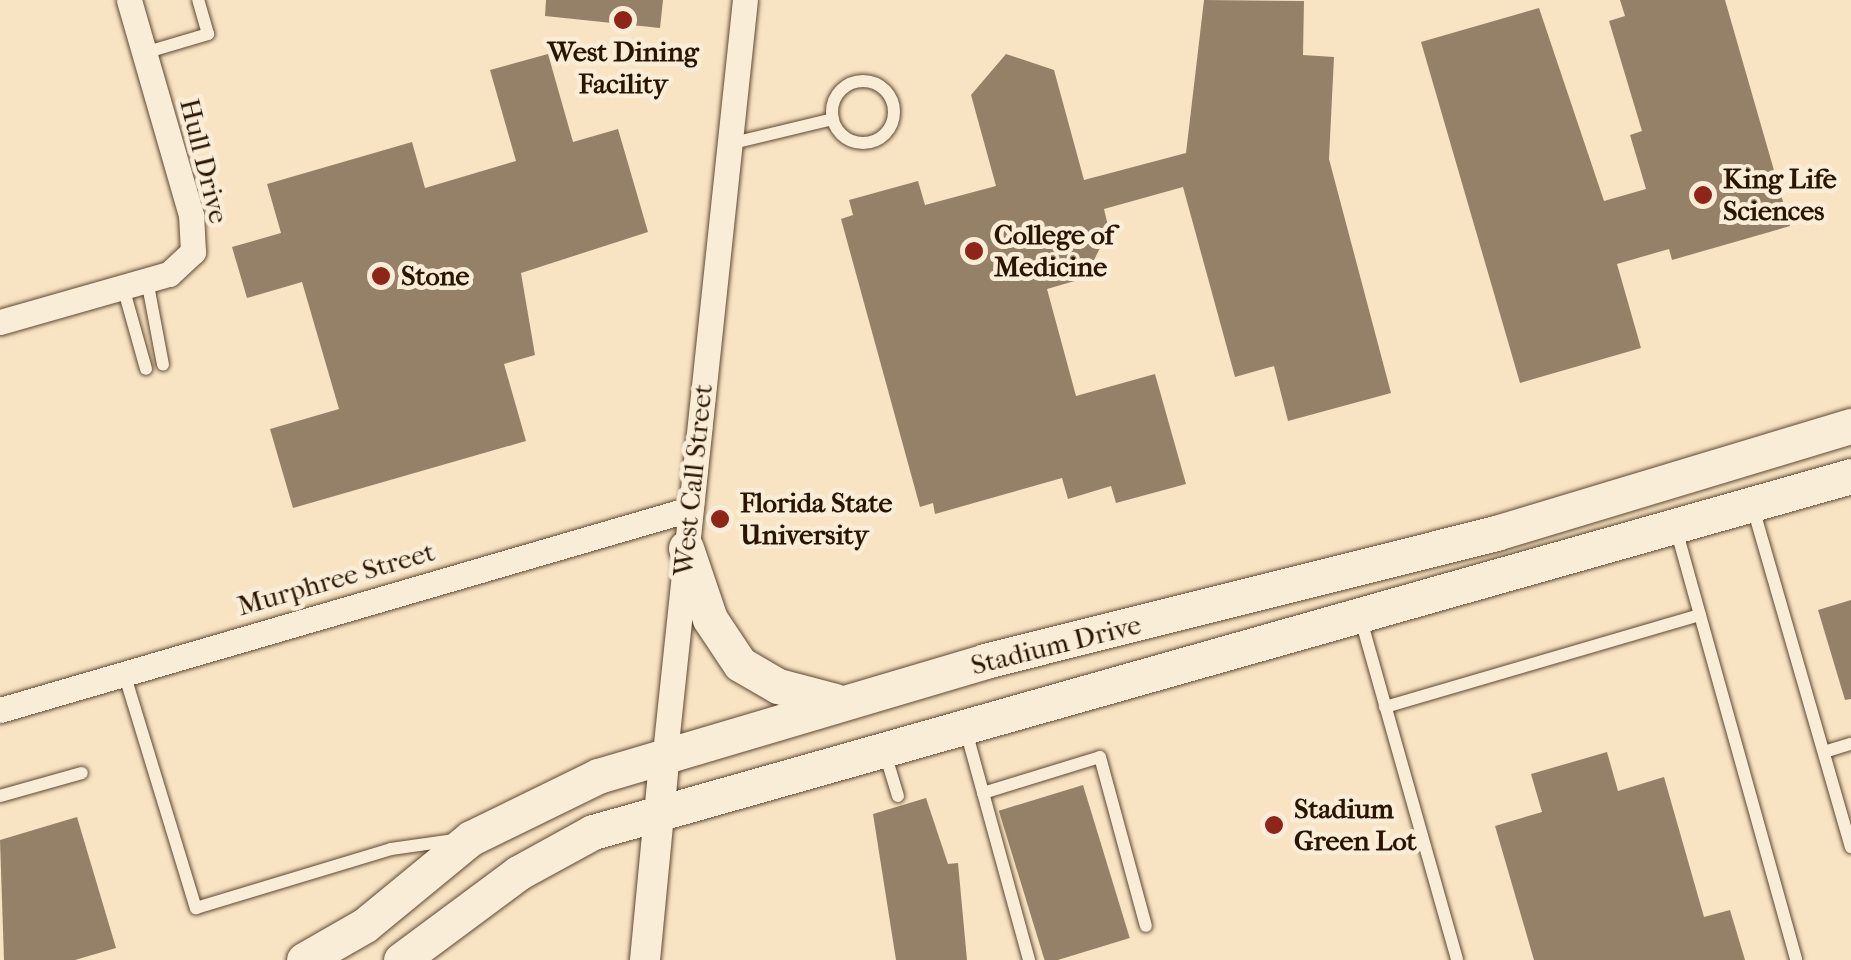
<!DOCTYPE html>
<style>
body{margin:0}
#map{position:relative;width:1851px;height:960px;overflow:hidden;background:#f8e4c3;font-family:"IM FELL French Canon",serif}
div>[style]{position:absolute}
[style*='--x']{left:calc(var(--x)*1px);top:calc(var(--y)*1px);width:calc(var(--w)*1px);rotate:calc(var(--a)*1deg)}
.building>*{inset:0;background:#958167;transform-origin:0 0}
.roads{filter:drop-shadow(0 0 2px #5e4933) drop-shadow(0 0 2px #5e4933)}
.service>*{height:12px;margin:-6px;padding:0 6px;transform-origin:6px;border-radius:6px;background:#faedd8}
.service>.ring{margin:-6px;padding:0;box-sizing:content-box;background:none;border:12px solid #faedd8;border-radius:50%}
.minor>*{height:25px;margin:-12.5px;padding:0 12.5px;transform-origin:12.5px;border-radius:12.5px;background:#faedd8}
.tertiary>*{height:30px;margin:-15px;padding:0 15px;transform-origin:15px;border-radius:15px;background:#faedd8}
.secondary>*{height:35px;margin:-17.5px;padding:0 17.5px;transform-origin:17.5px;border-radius:17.5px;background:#faedd8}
.dots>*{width:28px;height:28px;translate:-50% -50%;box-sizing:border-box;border:5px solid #faedd8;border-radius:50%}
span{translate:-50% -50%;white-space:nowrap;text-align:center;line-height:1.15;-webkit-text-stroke:9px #faedd8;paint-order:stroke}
.poi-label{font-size:28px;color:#2a1503;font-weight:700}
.left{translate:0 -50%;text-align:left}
.street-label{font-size:28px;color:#2a1503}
</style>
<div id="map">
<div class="building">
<div style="clip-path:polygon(546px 0,663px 0,660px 28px,545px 16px)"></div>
<div style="clip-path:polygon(1204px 0,1304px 1px,1303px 55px,1334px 57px,1329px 159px,1391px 393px,1288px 421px,1274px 366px,1235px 377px,1183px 187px,1104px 209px,1109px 230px,1085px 278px,1047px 289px,1076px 396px,1155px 374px,1186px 484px,1116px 503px,1111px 486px,1068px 499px,1062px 478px,935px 514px,933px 503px,920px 507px,841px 219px,853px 215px,849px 200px,918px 181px,925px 205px,996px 186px,971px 95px,1006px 54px,1054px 70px,1084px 180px,1186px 153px)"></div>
<div style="clip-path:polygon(1620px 0,1725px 0,1790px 226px,1672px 260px,1669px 249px,1617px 264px,1641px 348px,1520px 383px,1421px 42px,1539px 8px,1604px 201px,1646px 189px,1630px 135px,1642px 131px,1609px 21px,1625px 16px)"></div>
<div style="clip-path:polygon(548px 54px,573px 142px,618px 129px,648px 232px,521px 273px,535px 355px,504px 364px,526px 441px,293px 508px,270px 429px,339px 409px,302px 282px,247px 298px,232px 247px,281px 233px,267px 184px,412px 142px,425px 188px,516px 161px,490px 70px)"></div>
<div style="clip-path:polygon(1851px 600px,1851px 699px,1845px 700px,1818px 610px)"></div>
<div style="clip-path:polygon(1607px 752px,1618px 791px,1664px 777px,1704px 917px,1730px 910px,1745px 960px,1534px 960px,1495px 826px,1542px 812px,1531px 774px)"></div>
<div style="left:1083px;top:785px;width:160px;height:88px;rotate:73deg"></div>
<div style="clip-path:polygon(926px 798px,948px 864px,958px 863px,967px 960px,896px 960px,873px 814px)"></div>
<div style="clip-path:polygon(77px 817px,116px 948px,75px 960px,4px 960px,0 840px)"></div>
</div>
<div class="roads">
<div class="service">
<div style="--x:144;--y:53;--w:67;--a:-16.5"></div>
<div style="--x:208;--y:34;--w:35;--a:-106"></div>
<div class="ring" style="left:832px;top:81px;width:50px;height:50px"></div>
<div style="--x:729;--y:144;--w:107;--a:-13.5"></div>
<div style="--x:147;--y:280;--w:86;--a:79.3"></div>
<div style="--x:123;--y:287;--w:85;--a:74.3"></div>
<div style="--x:1753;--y:508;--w:353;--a:73.9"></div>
<div style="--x:1676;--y:529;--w:447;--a:74.4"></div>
<div style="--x:1361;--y:620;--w:353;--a:74.2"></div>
<div style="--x:124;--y:673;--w:246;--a:73"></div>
<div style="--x:196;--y:908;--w:204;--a:-16.8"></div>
<div style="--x:391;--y:849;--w:64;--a:-8.1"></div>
<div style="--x:1385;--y:707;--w:328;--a:-16.3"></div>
<div style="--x:966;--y:731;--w:238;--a:74.6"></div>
<div style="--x:884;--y:750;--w:48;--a:73.1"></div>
<div style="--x:1824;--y:752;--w:28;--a:-17"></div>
<div style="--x:983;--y:793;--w:122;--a:-17.1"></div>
<div style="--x:1100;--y:757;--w:175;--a:74.8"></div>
<div style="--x:0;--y:796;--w:85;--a:-15.7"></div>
</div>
<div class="minor">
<div style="--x:0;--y:322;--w:176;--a:-15.9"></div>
<div style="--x:169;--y:274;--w:33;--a:-43"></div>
<div style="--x:193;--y:252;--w:37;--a:-93"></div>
<div style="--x:191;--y:215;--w:224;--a:-106.1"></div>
<div style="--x:0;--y:710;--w:719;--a:-16.24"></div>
<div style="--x:665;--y:753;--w:757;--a:-83.94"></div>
</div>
<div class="tertiary">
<div style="--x:645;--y:960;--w:208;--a:-84.5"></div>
</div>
<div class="secondary">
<div style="--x:686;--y:548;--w:75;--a:71.3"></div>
<div style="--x:710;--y:619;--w:54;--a:56.3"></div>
<div style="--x:740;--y:664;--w:44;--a:30.1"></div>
<div style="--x:778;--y:686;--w:59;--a:14.7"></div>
<div style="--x:304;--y:960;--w:70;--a:-29.8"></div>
<div style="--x:365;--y:925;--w:137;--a:-39.4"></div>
<div style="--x:471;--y:838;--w:141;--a:-26"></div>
<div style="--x:598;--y:776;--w:404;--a:-16.5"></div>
<div style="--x:985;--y:661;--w:527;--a:-14.06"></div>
<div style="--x:1496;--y:533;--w:371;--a:-16.8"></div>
<div style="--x:401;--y:960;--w:146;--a:-36.6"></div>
<div style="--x:518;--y:873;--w:85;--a:-28.7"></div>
<div style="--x:593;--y:832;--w:1307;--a:-15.8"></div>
</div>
</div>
<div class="dots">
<div style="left:623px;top:20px;background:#8f2418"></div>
<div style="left:1703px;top:195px;background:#8f2418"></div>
<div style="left:974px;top:251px;background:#8f2418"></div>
<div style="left:381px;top:276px;background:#8f2418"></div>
<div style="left:720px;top:519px;background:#8f2418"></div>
<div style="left:1274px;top:825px;background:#8f2418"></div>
</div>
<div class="poi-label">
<span style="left:623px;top:68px">West Dining<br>Facility</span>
<span class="left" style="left:1723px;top:195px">King Life<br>Sciences</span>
<span class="left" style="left:994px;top:251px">College of<br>Medicine</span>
<span class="left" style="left:401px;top:276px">Stone</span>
<span class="left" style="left:740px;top:519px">Florida State<br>University</span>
<span class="left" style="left:1294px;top:825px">Stadium<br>Green Lot</span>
</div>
<div class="street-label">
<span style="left:204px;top:161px;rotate:76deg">Hull Drive</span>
<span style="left:693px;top:480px;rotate:-84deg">West Call Street</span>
<span style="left:336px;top:579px;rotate:-16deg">Murphree Street</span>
<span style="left:1056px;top:645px;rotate:-14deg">Stadium Drive</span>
</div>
</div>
